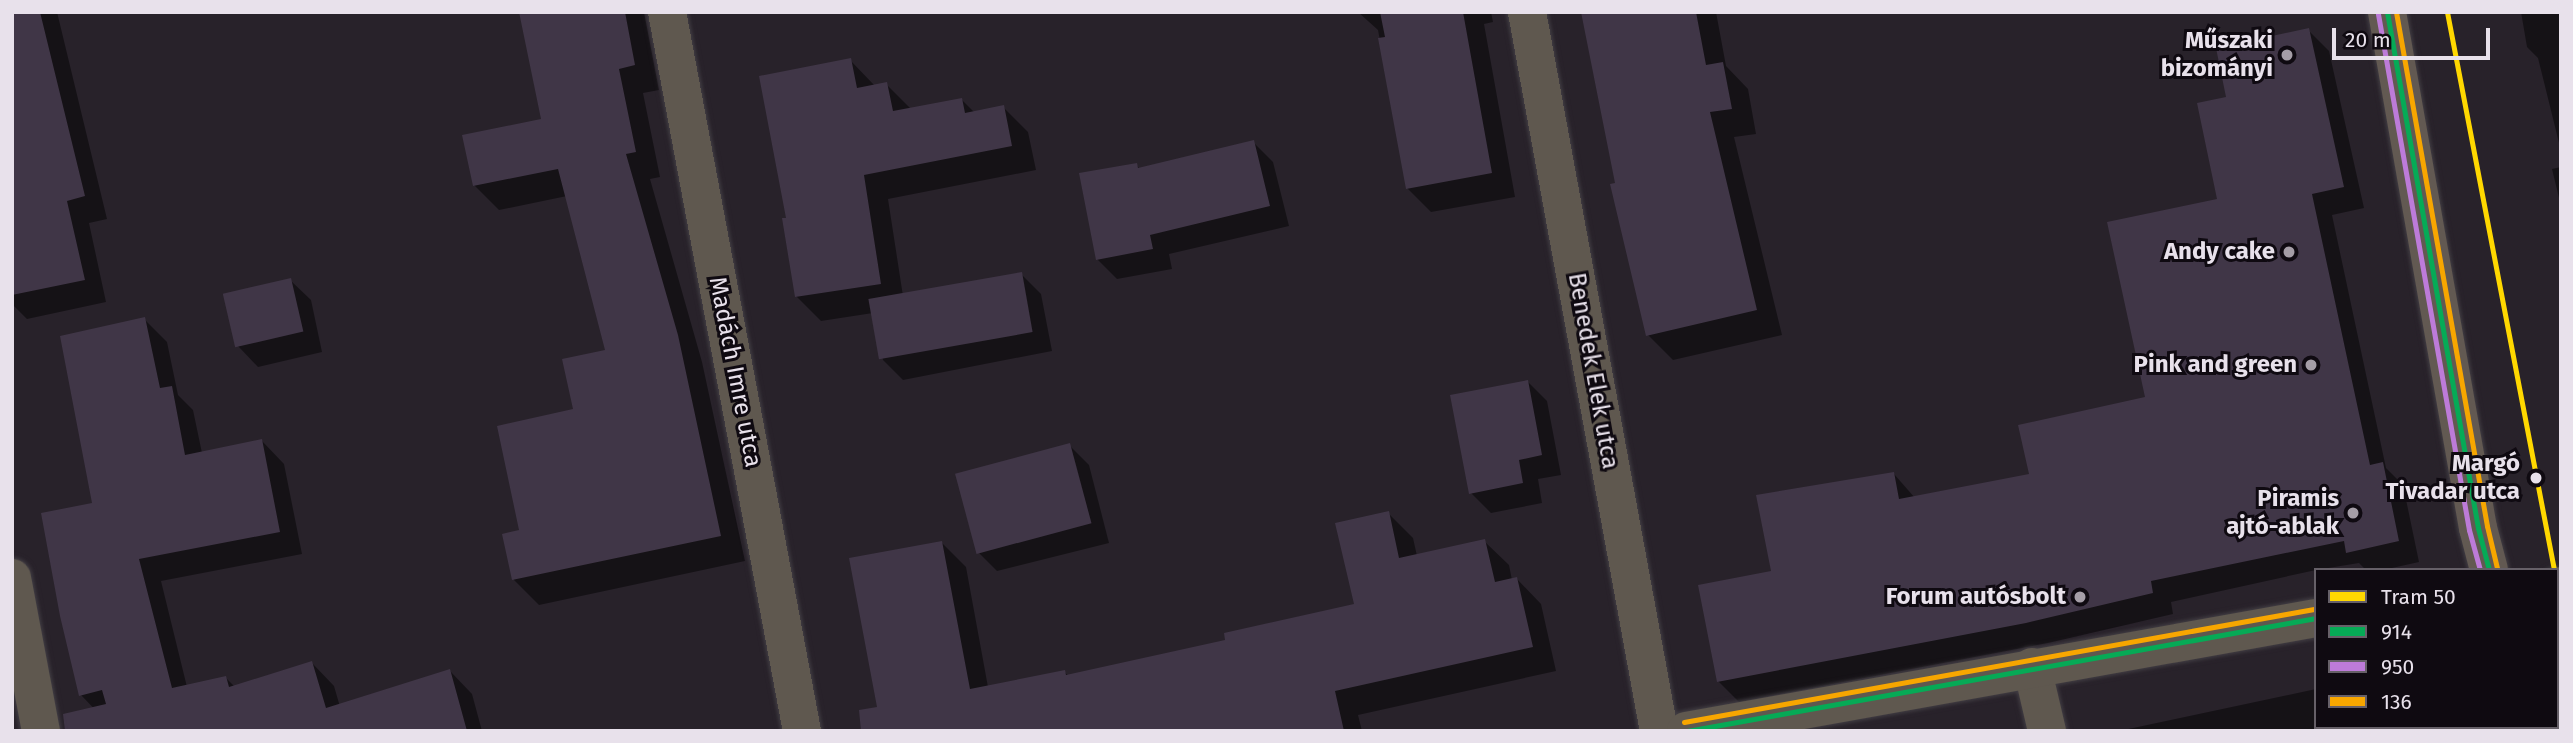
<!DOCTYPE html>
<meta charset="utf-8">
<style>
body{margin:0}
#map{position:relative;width:2573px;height:743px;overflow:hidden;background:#28222a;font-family:"Fira Sans",sans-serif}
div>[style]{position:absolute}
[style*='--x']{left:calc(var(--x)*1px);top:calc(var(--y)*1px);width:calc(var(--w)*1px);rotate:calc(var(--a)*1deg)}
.shadow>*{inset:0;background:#0007}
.building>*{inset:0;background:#403647;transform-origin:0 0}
.roads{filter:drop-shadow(0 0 2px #423e44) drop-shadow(0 0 2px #423e44)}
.minor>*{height:38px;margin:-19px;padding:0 19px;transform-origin:19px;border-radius:19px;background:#5f584f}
.tertiary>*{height:38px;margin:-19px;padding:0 19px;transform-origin:19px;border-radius:19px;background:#5f584f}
.secondary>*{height:38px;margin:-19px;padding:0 19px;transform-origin:19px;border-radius:19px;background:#625952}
.bus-1>*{height:5px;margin:-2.5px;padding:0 2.5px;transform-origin:2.5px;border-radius:2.5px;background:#06aa56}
.bus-2>*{height:5px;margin:-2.5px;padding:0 2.5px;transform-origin:2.5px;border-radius:2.5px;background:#bd7bd9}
.bus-3>*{height:5px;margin:-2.5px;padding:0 2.5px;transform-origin:2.5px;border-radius:2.5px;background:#f7a600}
.tram-1>*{height:5px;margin:-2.5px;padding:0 2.5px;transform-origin:2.5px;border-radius:2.5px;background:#ffd800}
.dots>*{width:19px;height:19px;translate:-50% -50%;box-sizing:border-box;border:4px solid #0f0a11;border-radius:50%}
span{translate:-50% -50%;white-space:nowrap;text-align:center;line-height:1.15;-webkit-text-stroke:6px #0f0a11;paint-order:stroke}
.poi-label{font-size:24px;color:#e8e1eb;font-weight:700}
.right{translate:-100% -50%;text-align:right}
.street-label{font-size:24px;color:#e8e1eb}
.stop-label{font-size:24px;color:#e8e1eb;font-weight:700}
.frame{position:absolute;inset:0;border:14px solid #e8e1eb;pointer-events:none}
.legend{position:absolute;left:2314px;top:568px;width:245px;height:161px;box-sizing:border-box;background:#0f0a11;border:2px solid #666068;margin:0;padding:9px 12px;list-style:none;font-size:21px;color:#e8e1eb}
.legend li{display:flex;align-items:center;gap:14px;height:35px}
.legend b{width:35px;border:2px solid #666068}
.scale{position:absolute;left:2332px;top:28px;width:158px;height:32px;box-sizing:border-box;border:4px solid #e8e1eb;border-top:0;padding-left:9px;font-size:21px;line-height:24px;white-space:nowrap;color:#e8e1eb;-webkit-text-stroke:5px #0f0a11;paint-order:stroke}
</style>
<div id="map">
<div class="shadow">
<div style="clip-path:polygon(12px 12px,57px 12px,107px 219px,89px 223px,106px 302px,27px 319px,12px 304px)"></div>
<div style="clip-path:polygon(521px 12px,644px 12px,659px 90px,643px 93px,660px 177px,650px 179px,702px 362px,745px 561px,539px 605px,514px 580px,521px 532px,575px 411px,607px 352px,567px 196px,499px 210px,474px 185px,543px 120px)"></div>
<div style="clip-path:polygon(1358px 12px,1491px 12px,1493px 22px,1484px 24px,1515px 197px,1431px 212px,1407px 188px,1378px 30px)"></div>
<div style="clip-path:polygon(1584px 12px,1716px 12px,1726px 66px,1748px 89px,1756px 134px,1734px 137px,1782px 335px,1673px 360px,1648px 335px)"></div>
<div style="clip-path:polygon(2521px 12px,2561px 12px,2561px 151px,2538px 58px,2527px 47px)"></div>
<div style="clip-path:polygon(2308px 30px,2329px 51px,2364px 208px,2332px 215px,2386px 468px,2403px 485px,2419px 562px,2383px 570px,2366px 570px,2359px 563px,2316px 570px,2171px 602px,2173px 614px,2048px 643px,1739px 702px,1718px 681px,1773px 572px,1894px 474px,1915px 498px,2031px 476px,2147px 399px,2219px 200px,2228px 99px)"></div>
<div style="clip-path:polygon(850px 60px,875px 86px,886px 84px,911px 109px,962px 100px,975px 113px,1003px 107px,1028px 132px,1036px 170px,888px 199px,903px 296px,1021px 274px,1041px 294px,1052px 351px,903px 380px,883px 360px,873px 313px,821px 321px,796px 296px,788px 219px)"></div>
<div style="clip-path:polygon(1253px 142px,1273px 162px,1289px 226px,1169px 254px,1172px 269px,1117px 279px,1097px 259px,1136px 165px,1141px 170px)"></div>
<div style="clip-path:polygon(2561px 167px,2561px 206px,2552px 169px)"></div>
<div style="clip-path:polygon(290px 280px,311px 300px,322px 352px,258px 367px,238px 346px)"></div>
<div style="clip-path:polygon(144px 319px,167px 342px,178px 395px,193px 410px,202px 453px,262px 441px,284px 464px,302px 554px,161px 581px,187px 687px,226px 678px,235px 687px,312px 663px,334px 686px,347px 731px,103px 718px,81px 695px,94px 504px)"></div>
<div style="clip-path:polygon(1527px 381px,1547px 401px,1561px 475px,1538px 479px,1542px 503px,1491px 513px,1471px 493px)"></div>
<div style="clip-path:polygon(1069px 445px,1089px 465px,1109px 543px,997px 571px,977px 551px)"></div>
<div style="clip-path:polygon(1388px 513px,1413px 538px,1417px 556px,1484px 541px,1509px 565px,1512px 580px,1517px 579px,1541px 604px,1556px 671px,1358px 715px,1362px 731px,883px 731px,942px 543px,966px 567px,988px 687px,1064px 672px,1069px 676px,1227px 642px,1356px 605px)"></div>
<div style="clip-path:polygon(450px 671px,472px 694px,482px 731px,376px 731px)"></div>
<div style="clip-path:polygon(2316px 689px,2316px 727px,2394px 727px,2395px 731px,2119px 731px)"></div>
</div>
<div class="building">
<div style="clip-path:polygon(12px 12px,40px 12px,85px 196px,67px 201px,85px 280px,12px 295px)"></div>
<div style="clip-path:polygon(519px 12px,625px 12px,635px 65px,619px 69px,636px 152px,626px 154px,678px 335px,721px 536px,512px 580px,502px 534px,519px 530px,497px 426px,573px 409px,562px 359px,605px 350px,558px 169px,473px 186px,462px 135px,541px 119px)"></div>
<div style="clip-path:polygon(1380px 12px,1463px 12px,1492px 173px,1406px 189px,1378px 38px,1385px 37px)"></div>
<div style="clip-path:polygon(1581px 12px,1696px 12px,1706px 65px,1723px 62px,1732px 109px,1710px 112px,1757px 310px,1646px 336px,1610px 184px,1615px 183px)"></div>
<div style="clip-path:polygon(2309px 28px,2344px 187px,2312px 194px,2370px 465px,2383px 462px,2399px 541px,2346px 553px,2344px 541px,2151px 581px,2153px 593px,2026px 623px,1717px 682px,1698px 585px,1771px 571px,1756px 495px,1894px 472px,1899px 499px,2029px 474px,2018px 425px,2145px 397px,2107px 222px,2217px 199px,2197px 103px,2226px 97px,2216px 48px)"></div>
<div style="clip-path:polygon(851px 58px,857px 88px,887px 82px,893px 111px,962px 98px,965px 113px,1004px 105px,1012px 146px,864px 175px,881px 284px,795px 297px,782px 218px,786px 218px,759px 76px)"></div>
<div style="clip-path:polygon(1254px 140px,1270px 206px,1150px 235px,1153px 249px,1096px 260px,1079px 173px,1137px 163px,1138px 168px)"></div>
<div style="left:1022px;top:272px;width:61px;height:156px;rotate:80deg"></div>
<div style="left:291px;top:278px;width:55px;height:70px;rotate:77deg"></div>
<div style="clip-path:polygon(145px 317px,160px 388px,172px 386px,185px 455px,262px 439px,280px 532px,139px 559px,172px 688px,226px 676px,229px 687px,312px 661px,326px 708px,450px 669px,467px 731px,65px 731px,63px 714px,106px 704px,102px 690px,79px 696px,60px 616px,41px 513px,92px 503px,60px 336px)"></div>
<div style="clip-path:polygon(1528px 380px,1542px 455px,1519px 460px,1523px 483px,1469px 494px,1450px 395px)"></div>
<div style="left:1070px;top:443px;width:83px;height:119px;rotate:75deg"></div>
<div style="clip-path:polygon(1389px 511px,1399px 558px,1485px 539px,1495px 582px,1517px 577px,1533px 647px,1335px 691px,1344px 731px,861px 731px,859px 710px,877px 707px,849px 558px,942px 541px,970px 689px,1065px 670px,1066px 675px,1225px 640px,1224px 633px,1354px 604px,1335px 523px)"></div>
</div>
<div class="roads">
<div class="minor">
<div style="--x:667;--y:12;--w:732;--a:79.37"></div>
<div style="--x:1527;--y:12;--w:731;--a:79.6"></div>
<div style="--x:12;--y:578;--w:156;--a:79.3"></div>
<div style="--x:2557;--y:587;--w:4;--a:-14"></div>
<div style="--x:2032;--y:667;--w:66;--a:76.8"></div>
</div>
<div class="tertiary">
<div style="--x:1686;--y:731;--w:640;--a:-10.17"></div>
<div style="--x:2495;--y:731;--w:4;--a:-63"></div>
</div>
<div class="secondary">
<div style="--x:2387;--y:12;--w:524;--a:80"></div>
<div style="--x:2478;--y:528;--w:43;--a:75.3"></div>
<div style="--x:2528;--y:727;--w:4;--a:76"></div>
</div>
</div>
<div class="bus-1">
<div style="--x:2387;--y:12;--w:524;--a:80"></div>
<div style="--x:2478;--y:528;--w:43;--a:75.3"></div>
<div style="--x:1687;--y:731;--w:639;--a:-10.18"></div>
</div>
<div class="bus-2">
<div style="--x:2378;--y:14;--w:524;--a:80"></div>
<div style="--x:2469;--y:530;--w:41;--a:74.6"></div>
</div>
<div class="bus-3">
<div style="--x:2396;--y:12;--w:522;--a:79.96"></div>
<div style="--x:2487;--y:526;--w:43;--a:76.6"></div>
<div style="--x:1684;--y:722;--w:640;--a:-10.17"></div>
</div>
<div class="tram-1">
<div style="--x:2447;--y:12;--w:568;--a:79.14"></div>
</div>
<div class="dots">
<div style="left:2287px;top:55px;background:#a59ea7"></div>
<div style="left:2289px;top:252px;background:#a59ea7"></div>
<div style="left:2311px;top:365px;background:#a59ea7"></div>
<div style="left:2536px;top:478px;background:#e8e1eb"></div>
<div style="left:2353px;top:513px;background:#a59ea7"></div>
<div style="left:2080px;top:597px;background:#a59ea7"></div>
</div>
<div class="poi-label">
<span class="right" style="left:2273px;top:55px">Műszaki<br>bizományi</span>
<span class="right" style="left:2275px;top:252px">Andy cake</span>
<span class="right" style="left:2297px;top:365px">Pink and green</span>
<span class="right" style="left:2339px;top:513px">Piramis<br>ajtó-ablak</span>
<span class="right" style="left:2066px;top:597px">Forum autósbolt</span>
</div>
<div class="street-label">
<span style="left:1593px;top:371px;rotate:80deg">Benedek Elek utca</span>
<span style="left:735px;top:372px;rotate:79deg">Madách Imre utca</span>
</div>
<div class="stop-label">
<span class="right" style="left:2520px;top:478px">Margó<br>Tivadar utca</span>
</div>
<div class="frame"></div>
<ul class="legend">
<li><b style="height:9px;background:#ffd800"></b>Tram 50</li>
<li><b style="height:9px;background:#06aa56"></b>914</li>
<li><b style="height:9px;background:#bd7bd9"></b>950</li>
<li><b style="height:9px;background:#f7a600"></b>136</li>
</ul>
<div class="scale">20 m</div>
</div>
